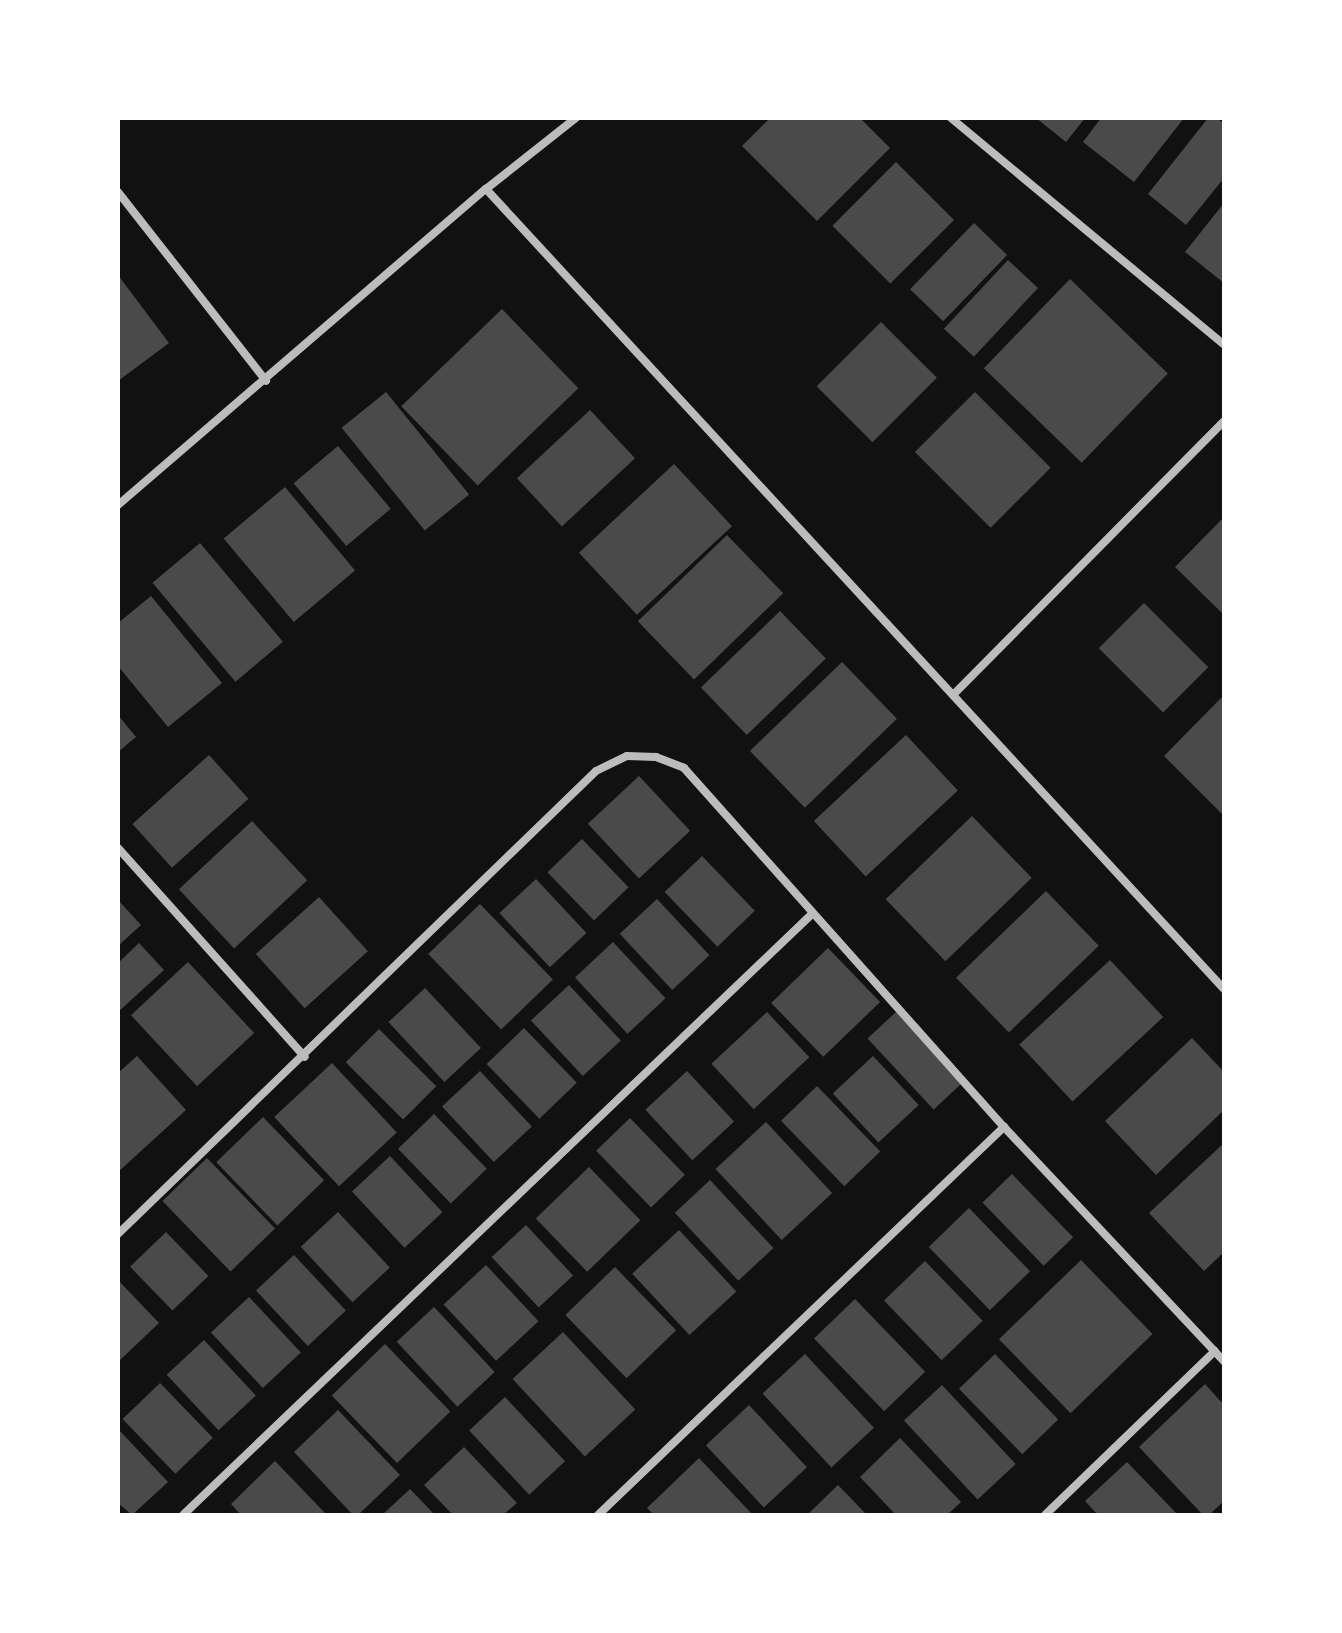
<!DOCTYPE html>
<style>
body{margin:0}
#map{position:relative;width:1342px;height:1633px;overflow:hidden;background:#111;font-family:"Open Sans",sans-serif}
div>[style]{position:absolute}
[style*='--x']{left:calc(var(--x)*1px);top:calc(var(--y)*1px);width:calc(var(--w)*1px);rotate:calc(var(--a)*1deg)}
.building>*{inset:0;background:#4a4a4a;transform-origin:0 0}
.minor>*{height:8px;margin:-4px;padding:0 4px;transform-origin:4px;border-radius:4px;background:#bcbcbc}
span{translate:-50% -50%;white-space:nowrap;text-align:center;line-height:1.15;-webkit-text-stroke:7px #fff;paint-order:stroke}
.frame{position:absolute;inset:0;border:120px solid #fff;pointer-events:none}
</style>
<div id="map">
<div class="building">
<div style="clip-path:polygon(770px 118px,860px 118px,890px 148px,817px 221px,742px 146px)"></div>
<div style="clip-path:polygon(1036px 118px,1085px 118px,1066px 142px)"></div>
<div style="clip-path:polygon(1101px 118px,1184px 118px,1134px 182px,1083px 142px)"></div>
<div style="clip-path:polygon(1208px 118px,1217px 118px,1224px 124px,1224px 178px,1186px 225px,1148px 194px)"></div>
<div style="left:896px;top:162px;width:82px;height:90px;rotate:45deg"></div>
<div style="clip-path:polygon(1224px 203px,1224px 283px,1185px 252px)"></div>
<div style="left:974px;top:223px;width:46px;height:92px;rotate:44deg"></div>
<div style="left:1008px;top:260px;width:41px;height:94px;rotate:43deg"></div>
<div style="clip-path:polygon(118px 275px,169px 343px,118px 381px)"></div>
<div style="left:1070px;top:279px;width:136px;height:124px;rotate:44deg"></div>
<div style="left:502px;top:309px;width:110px;height:140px;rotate:46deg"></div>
<div style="left:881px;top:322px;width:79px;height:91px;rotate:45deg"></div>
<div style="left:386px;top:392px;width:132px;height:57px;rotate:51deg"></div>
<div style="left:975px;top:392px;width:107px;height:85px;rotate:45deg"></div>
<div style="left:590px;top:410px;width:66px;height:100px;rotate:47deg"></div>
<div style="left:338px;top:446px;width:82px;height:58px;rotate:50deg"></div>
<div style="left:674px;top:464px;width:85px;height:130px;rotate:47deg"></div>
<div style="left:285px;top:487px;width:109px;height:80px;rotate:50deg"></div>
<div style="clip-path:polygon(1224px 517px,1224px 615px,1175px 567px)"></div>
<div style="left:727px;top:535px;width:81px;height:124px;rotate:46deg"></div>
<div style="left:200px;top:543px;width:129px;height:62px;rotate:50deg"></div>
<div style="clip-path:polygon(151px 596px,222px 683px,168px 727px,118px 666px,118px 623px)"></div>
<div style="left:1144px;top:603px;width:91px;height:64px;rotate:45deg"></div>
<div style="left:780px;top:611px;width:66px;height:110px;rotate:46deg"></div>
<div style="left:842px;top:662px;width:79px;height:128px;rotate:46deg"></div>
<div style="clip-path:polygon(1224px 695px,1224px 816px,1164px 756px)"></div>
<div style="clip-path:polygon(118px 715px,136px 737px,118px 752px)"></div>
<div style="left:906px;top:735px;width:76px;height:126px;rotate:47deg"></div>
<div style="left:209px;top:755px;width:59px;height:103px;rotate:48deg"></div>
<div style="left:639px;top:776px;width:75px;height:70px;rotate:47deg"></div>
<div style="left:972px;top:816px;width:86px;height:120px;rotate:46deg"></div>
<div style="left:252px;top:821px;width:81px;height:100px;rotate:47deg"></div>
<div style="left:582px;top:839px;width:67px;height:48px;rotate:46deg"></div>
<div style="left:702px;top:856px;width:76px;height:52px;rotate:46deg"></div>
<div style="left:536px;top:879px;width:74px;height:50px;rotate:47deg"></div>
<div style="left:1046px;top:891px;width:76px;height:125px;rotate:46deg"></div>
<div style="left:319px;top:897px;width:73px;height:85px;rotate:48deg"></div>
<div style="left:657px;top:899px;width:77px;height:51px;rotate:47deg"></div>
<div style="clip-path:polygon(118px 900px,141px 925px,118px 946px)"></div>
<div style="left:480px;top:904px;width:105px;height:72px;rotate:46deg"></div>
<div style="left:613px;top:942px;width:77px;height:52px;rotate:47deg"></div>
<div style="clip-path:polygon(139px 943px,164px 970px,118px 1012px,118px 963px)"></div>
<div style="left:828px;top:948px;width:75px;height:79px;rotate:46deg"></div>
<div style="left:1110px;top:960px;width:78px;height:124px;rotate:47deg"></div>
<div style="left:188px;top:962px;width:97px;height:78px;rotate:47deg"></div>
<div style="left:569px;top:985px;width:76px;height:52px;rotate:47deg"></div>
<div style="left:425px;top:988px;width:82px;height:50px;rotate:47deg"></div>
<div style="left:767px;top:1012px;width:62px;height:76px;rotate:47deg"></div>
<div style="left:896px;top:1012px;width:97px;height:39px;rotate:47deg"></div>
<div style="left:524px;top:1028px;width:76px;height:52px;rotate:46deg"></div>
<div style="left:379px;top:1029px;width:81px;height:47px;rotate:45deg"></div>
<div style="clip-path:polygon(1192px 1038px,1224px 1072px,1224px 1110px,1156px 1175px,1105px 1121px)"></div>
<div style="clip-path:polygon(137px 1056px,186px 1110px,118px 1172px,118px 1073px)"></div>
<div style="left:873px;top:1056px;width:67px;height:55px;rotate:47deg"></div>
<div style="left:332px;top:1063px;width:95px;height:79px;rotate:47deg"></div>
<div style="left:480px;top:1071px;width:76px;height:52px;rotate:47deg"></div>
<div style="left:687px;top:1071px;width:69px;height:57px;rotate:47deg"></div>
<div style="left:817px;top:1086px;width:91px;height:50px;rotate:46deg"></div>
<div style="left:434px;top:1114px;width:76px;height:50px;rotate:46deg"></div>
<div style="left:263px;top:1117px;width:88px;height:65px;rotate:46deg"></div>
<div style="left:630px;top:1118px;width:79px;height:47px;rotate:46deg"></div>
<div style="left:766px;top:1122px;width:97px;height:69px;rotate:47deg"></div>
<div style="clip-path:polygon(1224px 1143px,1224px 1252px,1204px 1271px,1149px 1213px)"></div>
<div style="left:390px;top:1156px;width:77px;height:52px;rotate:47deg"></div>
<div style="left:207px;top:1158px;width:98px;height:62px;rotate:46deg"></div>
<div style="left:589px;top:1167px;width:74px;height:74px;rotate:46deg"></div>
<div style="left:1012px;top:1174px;width:88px;height:41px;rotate:46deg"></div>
<div style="left:710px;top:1180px;width:93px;height:48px;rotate:47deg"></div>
<div style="left:969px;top:1208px;width:88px;height:56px;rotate:46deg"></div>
<div style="left:338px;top:1212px;width:76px;height:51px;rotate:47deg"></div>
<div style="left:526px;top:1225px;width:69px;height:47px;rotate:47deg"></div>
<div style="left:679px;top:1230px;width:84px;height:64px;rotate:47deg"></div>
<div style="left:166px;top:1232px;width:61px;height:50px;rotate:46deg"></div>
<div style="left:294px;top:1255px;width:76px;height:52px;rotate:47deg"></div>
<div style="left:1081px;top:1260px;width:103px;height:114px;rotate:46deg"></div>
<div style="left:925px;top:1261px;width:83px;height:57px;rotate:46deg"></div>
<div style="left:486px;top:1265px;width:77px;height:58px;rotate:47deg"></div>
<div style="left:615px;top:1267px;width:88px;height:69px;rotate:46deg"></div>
<div style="clip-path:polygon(118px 1280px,159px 1323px,118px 1362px)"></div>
<div style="left:249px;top:1297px;width:76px;height:52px;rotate:47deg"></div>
<div style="left:855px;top:1299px;width:101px;height:57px;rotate:46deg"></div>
<div style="left:434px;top:1307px;width:89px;height:51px;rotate:47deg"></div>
<div style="left:563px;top:1332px;width:106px;height:69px;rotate:47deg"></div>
<div style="left:204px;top:1340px;width:76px;height:51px;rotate:47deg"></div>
<div style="left:385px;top:1344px;width:94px;height:74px;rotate:46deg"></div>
<div style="left:805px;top:1354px;width:101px;height:58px;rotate:47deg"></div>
<div style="left:995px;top:1354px;width:91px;height:50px;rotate:46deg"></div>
<div style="left:160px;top:1383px;width:76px;height:52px;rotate:46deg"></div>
<div style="clip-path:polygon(1205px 1384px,1224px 1405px,1224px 1501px,1209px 1515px,1203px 1515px,1139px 1447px)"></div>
<div style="left:942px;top:1385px;width:108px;height:52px;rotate:47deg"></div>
<div style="left:505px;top:1397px;width:88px;height:49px;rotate:47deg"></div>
<div style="left:749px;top:1405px;width:85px;height:59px;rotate:47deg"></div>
<div style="clip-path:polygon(338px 1410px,400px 1475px,358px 1515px,353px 1515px,294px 1452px)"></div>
<div style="clip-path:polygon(118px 1429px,168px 1482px,132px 1515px,118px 1503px)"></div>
<div style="clip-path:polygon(900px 1438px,961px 1502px,947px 1515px,896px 1515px,860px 1477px)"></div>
<div style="clip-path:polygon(464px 1447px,517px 1503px,503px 1515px,453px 1515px,424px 1485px)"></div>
<div style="clip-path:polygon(699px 1458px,753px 1515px,654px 1515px,647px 1508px)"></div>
<div style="clip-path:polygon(275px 1461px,327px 1515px,241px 1515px,231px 1504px)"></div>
<div style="clip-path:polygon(1127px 1462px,1178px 1515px,1098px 1515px,1085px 1501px)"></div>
<div style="clip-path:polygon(838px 1485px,867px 1515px,807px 1515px)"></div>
<div style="clip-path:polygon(410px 1489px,435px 1515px,382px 1515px)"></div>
</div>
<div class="minor">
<div style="--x:951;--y:118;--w:355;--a:39.7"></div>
<div style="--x:486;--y:189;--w:1088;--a:47.31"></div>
<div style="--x:118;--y:192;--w:240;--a:51.9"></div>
<div style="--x:118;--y:505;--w:485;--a:-40.7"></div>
<div style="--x:486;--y:189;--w:115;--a:-38.3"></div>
<div style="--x:953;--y:695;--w:385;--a:-45.3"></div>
<div style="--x:118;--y:848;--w:280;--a:48.2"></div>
<div style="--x:118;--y:1234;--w:665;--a:-44.09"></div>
<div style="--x:596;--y:771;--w:34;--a:-26"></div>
<div style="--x:627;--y:756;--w:29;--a:2"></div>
<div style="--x:656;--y:757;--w:30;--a:21"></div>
<div style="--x:684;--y:768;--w:481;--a:48.3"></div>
<div style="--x:1004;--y:1127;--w:321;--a:46.8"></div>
<div style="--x:183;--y:1515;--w:871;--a:-43.7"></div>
<div style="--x:598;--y:1515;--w:562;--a:-43.7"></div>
<div style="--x:1045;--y:1515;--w:236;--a:-44"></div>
</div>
<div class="frame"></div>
</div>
